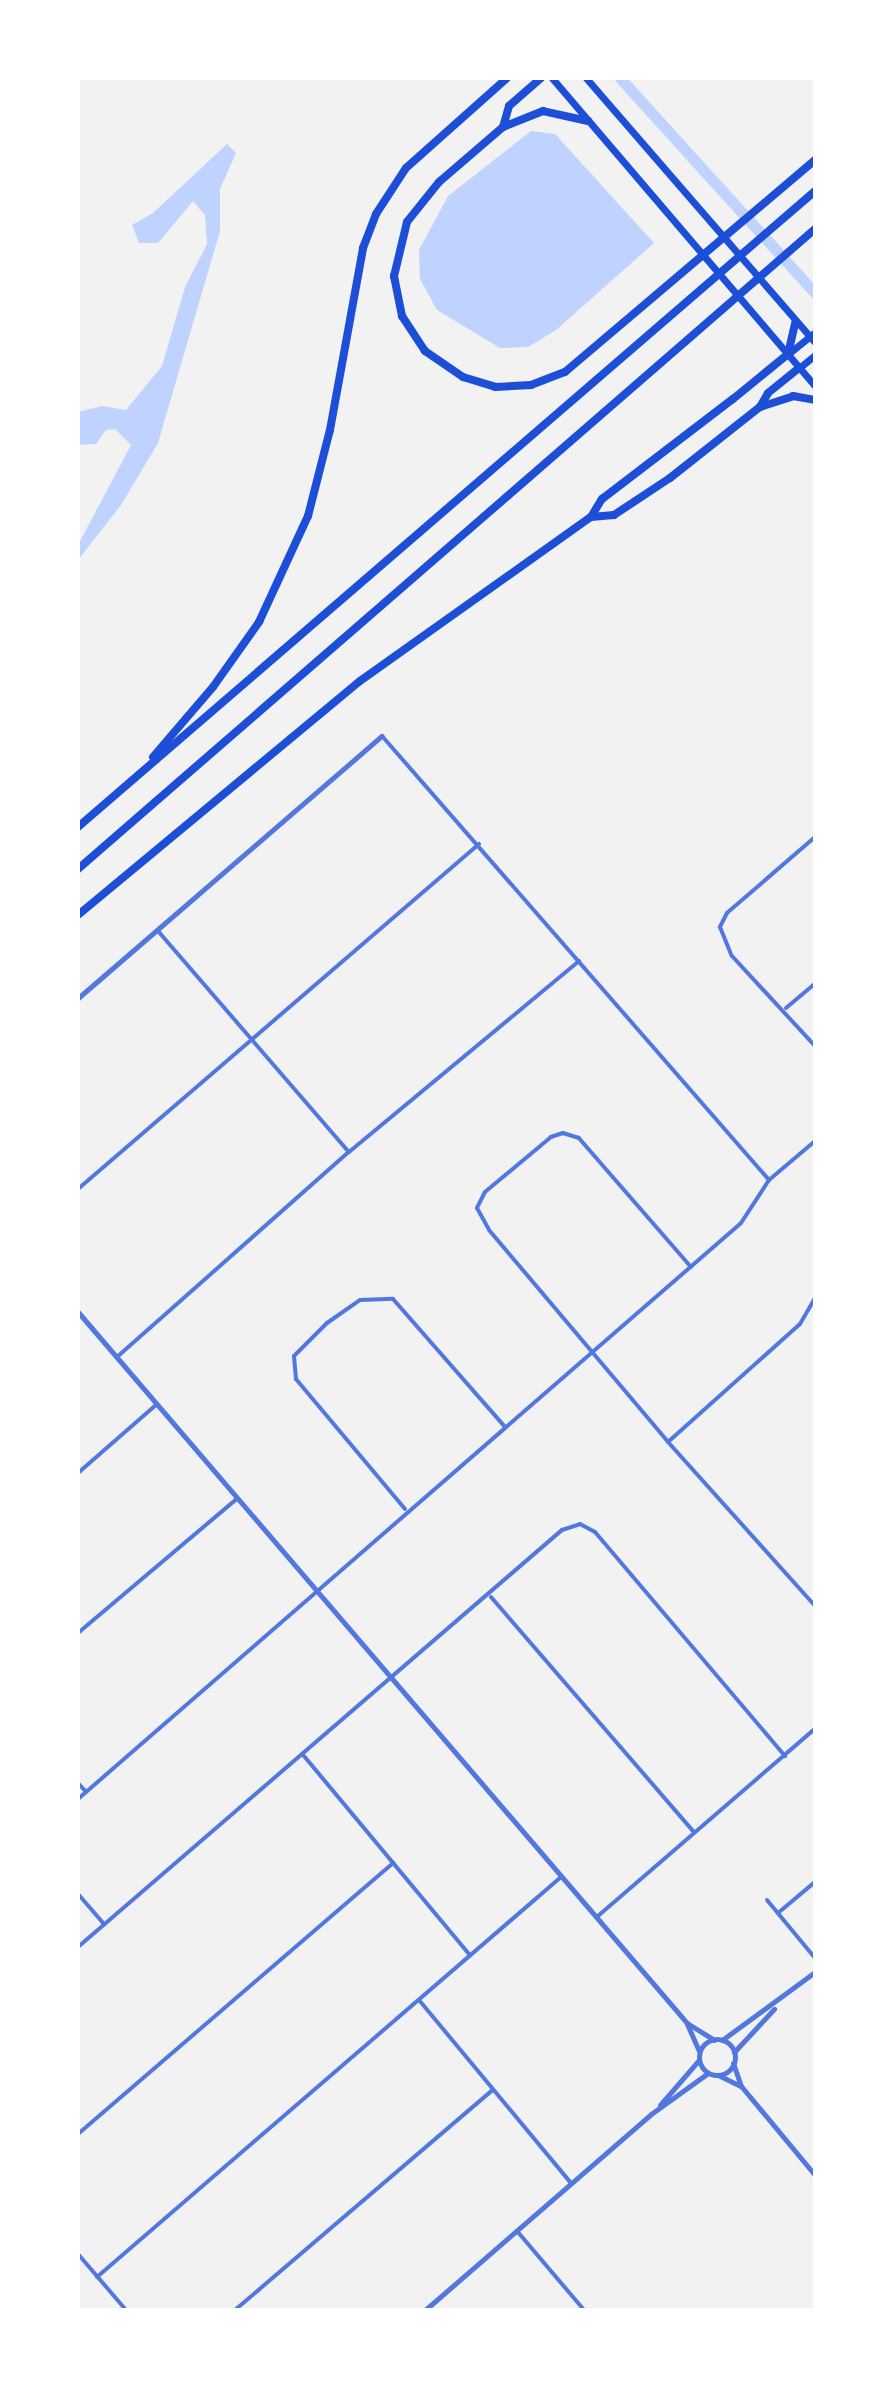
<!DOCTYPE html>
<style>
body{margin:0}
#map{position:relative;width:893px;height:2388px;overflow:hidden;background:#f2f2f2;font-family:"PT Sans",sans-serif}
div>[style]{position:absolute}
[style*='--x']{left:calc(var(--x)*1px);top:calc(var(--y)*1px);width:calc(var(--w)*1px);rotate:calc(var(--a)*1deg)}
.water>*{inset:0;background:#bfd3fe}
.canal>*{height:11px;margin:-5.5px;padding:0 5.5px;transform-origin:5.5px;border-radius:5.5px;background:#bfd3fe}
.minor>*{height:4px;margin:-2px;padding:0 2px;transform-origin:2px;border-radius:2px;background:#5277de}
.tertiary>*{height:5px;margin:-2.5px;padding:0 2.5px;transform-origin:2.5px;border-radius:2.5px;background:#5277de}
.tertiary>.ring{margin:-2.5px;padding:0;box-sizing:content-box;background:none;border:5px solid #5277de;border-radius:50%}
.primary>*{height:7px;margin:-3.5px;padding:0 3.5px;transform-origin:3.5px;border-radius:3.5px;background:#1d4ed8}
.motorway>*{height:8px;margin:-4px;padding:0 4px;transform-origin:4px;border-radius:4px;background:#1d4ed8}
span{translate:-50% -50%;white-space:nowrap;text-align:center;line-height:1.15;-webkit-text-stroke:6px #fff;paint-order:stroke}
.frame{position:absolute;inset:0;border:80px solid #fff;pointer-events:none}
</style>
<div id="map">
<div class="water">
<div style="clip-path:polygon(531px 131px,555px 134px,654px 243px,556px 330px,528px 347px,500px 348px,437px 310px,420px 279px,419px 250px,448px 196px)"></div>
<div style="clip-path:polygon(227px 144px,236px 153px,220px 189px,220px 231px,158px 443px,121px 505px,78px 560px,78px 545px,131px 445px,115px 429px,106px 430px,96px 444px,78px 445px,78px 412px,102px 406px,126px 410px,162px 366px,185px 287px,207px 244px,205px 215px,193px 201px,158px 243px,139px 243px,132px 225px,153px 213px)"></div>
</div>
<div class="canal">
<div style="--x:620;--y:78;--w:290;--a:47.8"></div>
</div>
<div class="minor">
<div style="--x:382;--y:736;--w:589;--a:48.92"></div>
<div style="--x:815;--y:837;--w:116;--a:139.2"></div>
<div style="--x:727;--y:913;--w:16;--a:117"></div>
<div style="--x:720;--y:927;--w:31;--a:68"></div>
<div style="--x:732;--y:956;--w:122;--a:47.3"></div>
<div style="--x:158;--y:931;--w:292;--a:49.2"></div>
<div style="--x:786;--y:1008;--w:38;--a:-40"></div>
<div style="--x:78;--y:1189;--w:529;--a:-40.71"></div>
<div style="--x:691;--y:1267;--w:171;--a:-131"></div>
<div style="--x:579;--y:1138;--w:17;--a:-163"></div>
<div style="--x:563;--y:1133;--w:13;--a:162"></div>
<div style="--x:551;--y:1137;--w:86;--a:140.2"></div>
<div style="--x:485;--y:1192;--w:18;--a:117"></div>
<div style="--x:477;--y:1208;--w:25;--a:61"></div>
<div style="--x:489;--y:1230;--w:277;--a:49.8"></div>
<div style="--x:668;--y:1442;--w:220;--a:48.1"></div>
<div style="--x:117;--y:1357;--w:310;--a:-41.5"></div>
<div style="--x:349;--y:1152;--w:299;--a:-39.7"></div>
<div style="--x:668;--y:1442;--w:177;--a:-41.8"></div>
<div style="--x:800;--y:1324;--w:30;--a:-60"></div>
<div style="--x:78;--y:1473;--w:103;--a:-41.1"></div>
<div style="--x:405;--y:1509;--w:170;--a:-130"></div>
<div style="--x:296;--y:1379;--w:23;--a:-95"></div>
<div style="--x:294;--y:1356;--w:47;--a:-45"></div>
<div style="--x:327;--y:1323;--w:40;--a:-34.9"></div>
<div style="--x:360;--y:1300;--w:33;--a:-2"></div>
<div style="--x:393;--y:1299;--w:169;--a:48.8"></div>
<div style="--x:491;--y:1597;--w:309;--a:49.2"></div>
<div style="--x:78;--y:1633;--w:209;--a:-40.2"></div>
<div style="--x:304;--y:1756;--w:259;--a:50.2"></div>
<div style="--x:78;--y:1783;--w:12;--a:48"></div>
<div style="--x:78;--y:1799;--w:878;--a:-40.98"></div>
<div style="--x:741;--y:1223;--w:51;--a:-56.9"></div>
<div style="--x:769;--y:1180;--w:60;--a:-40.3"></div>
<div style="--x:78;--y:1894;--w:40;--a:49"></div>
<div style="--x:767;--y:1900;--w:75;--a:50.4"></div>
<div style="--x:778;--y:1913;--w:48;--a:-40"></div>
<div style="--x:598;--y:1916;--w:286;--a:-40.8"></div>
<div style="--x:78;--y:1947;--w:639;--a:-40.75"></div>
<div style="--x:562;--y:1530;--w:19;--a:-18"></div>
<div style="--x:580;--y:1524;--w:17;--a:28"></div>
<div style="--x:595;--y:1532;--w:294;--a:49.7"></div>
<div style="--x:419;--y:2000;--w:239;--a:50.3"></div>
<div style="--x:78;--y:2134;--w:416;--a:-40.7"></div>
<div style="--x:517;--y:2231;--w:104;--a:49.7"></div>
<div style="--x:78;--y:2254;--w:74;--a:49.4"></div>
<div style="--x:97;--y:2277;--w:613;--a:-40.76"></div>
<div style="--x:235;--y:2310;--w:337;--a:-40.5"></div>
</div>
<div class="tertiary">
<div style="--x:78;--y:998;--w:401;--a:-40.8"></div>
<div style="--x:78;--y:1312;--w:936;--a:49.42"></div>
<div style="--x:687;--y:2023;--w:32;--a:32"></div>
<div style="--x:687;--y:2024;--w:30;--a:66"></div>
<div class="ring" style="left:699px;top:2039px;width:31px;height:31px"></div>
<div style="--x:722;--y:2040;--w:115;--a:-36.2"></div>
<div style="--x:734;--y:2052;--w:59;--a:-47.1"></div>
<div style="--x:733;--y:2063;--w:24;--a:71"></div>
<div style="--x:741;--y:2086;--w:116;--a:50.3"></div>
<div style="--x:718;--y:2075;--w:25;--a:26"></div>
<div style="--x:660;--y:2105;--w:58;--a:-49.2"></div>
<div style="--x:425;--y:2310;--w:299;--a:-40.9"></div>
<div style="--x:651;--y:2114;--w:70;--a:-35.7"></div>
</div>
<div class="primary">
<div style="--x:552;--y:78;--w:405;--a:49.5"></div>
<div style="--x:586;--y:78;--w:349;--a:49.1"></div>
<div style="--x:788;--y:354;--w:35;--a:-39"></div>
<div style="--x:799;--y:368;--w:21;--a:-39"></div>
</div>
<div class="motorway">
<div style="--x:588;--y:121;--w:46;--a:-167.5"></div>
<div style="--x:543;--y:111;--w:43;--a:158.2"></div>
<div style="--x:503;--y:127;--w:84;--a:139.3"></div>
<div style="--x:439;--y:182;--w:51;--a:128.7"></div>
<div style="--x:407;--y:222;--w:56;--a:103.5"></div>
<div style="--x:394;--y:276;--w:41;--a:78.7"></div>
<div style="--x:402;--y:316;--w:42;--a:56.7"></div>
<div style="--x:425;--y:351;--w:46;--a:34.4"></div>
<div style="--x:463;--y:377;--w:34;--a:17"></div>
<div style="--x:495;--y:387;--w:36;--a:-3"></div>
<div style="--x:531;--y:385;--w:36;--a:-21"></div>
<div style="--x:565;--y:372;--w:328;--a:-40.3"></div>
<div style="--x:503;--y:127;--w:22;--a:-74"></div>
<div style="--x:509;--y:106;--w:43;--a:-41.2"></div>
<div style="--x:760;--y:407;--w:35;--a:-18"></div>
<div style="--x:793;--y:396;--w:22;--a:10"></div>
<div style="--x:591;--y:517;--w:23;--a:-5"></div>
<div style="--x:614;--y:515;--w:67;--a:-33.5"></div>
<div style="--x:670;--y:478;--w:115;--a:-38.3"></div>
<div style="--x:760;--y:407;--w:16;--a:-60"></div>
<div style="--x:768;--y:393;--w:40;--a:-39"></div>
<div style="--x:153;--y:757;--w:92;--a:-49.4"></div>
<div style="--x:213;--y:687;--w:80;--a:-54.7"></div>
<div style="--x:259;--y:622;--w:117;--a:-65.2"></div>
<div style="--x:308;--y:516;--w:89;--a:-75.7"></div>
<div style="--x:330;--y:430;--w:185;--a:-79.7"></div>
<div style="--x:363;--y:248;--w:36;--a:-69"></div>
<div style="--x:376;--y:214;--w:55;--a:-56.9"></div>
<div style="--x:406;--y:168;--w:135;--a:-41.7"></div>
<div style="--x:78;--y:827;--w:973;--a:-40.79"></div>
<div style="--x:78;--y:869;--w:976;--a:-40.97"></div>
<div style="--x:78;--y:915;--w:366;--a:-39.7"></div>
<div style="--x:360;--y:681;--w:283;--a:-35.4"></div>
<div style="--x:591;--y:517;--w:21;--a:-59"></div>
<div style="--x:602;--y:499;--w:165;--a:-37.4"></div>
<div style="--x:733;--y:399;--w:71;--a:-39.3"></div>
<div style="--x:788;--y:354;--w:32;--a:-77"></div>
</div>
<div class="frame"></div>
</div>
